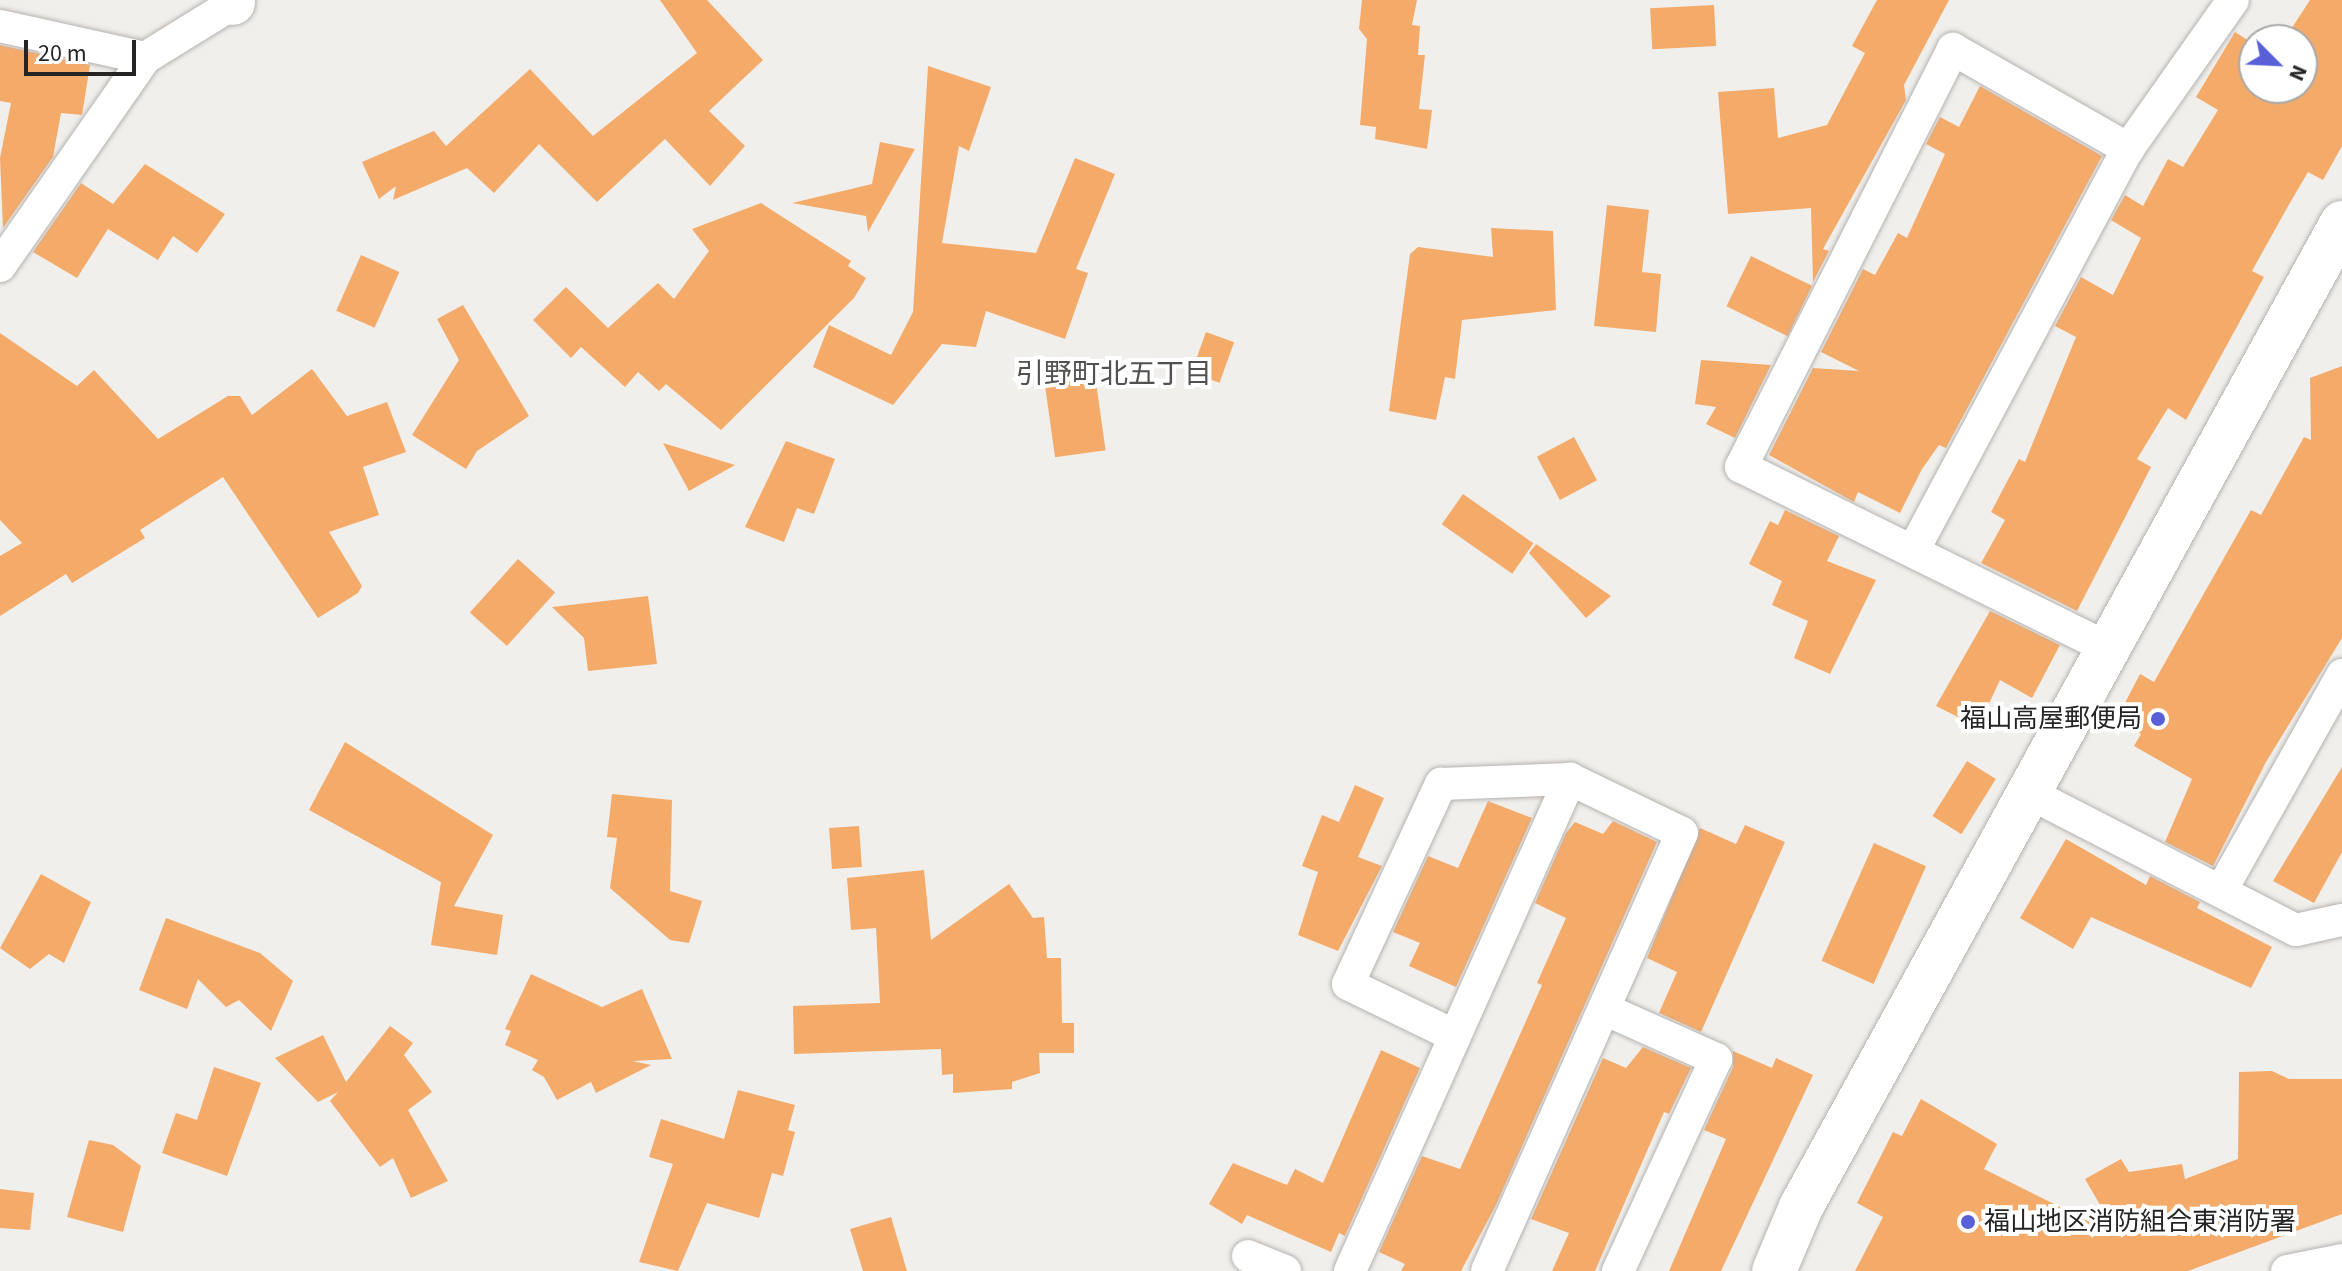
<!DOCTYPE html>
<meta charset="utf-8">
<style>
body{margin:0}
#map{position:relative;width:2342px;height:1271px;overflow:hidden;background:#f1efec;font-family:"Source Sans 3","Noto Sans JP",sans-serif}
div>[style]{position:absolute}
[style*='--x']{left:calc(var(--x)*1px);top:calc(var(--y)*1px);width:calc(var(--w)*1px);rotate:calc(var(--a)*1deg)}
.building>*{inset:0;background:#f4ab6a;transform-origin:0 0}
.roads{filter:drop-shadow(0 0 2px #b5b2b0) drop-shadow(0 0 2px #b5b2b0)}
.street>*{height:32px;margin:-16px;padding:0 16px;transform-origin:16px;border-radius:16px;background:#fff}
.secondary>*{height:44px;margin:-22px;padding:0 22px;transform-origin:22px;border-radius:22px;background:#fff}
.dots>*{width:22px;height:22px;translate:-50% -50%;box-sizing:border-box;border:4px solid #fff;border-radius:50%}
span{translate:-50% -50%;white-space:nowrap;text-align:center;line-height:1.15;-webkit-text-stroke:8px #fff;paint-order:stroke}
.poi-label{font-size:26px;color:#262524}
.right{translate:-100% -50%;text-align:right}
.left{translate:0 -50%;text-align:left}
.neighbourhood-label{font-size:28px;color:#53514f}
.north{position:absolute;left:2238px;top:24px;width:80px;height:80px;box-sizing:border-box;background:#fff;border:2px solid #a8a8a7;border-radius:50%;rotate:114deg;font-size:22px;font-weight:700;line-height:32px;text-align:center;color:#262524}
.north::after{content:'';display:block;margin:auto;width:28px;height:36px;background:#5960d7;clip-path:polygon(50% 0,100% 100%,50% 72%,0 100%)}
.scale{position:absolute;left:24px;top:40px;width:112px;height:36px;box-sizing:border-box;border:4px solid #262524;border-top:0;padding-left:10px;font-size:24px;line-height:28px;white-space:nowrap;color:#262524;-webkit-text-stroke:6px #fff;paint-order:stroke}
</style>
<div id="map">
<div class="building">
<div style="clip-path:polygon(660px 0,707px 0,763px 60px,709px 111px,745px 146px,710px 186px,665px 139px,597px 202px,539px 144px,494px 193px,467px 168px,393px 200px,396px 186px,379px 199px,362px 162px,434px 131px,446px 146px,530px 69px,593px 136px,697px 53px)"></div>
<div style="clip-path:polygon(1362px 0,1417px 0,1412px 25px,1420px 26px,1418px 55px,1425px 55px,1419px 109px,1432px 110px,1427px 149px,1375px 139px,1376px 127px,1360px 125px,1367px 39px,1359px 29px)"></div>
<div style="clip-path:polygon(1877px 0,1949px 0,1904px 85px,1906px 100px,1823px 249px,1829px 251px,1813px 282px,1811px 208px,1728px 214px,1718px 92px,1774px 88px,1778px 138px,1827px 125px,1865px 53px,1852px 46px)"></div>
<div style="clip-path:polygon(2310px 0,2342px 0,2342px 146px,2323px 180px,2308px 172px,2287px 208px,2252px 271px,2264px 277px,2186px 420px,2168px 408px,2137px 459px,2151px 467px,2077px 611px,1981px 563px,2005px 520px,1991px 512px,2019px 459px,2025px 462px,2076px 337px,2055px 326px,2081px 277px,2113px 295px,2141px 238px,2111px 220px,2125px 195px,2143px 206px,2168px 159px,2183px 167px,2218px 110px,2196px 97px,2235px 32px,2254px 44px,2254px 88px,2302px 88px,2302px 40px,2284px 40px)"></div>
<div style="left:1714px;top:5px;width:41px;height:64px;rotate:87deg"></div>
<div style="clip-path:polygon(0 45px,90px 65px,82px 115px,61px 113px,53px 157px,3px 228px,0 158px,11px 103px,0 101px)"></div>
<div style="clip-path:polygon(928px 66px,991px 87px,969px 151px,959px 146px,942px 243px,1036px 253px,1075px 158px,1115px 174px,1076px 269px,1088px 273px,1065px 339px,986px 311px,976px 347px,942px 344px,893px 405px,813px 367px,829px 325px,891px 355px,913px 312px)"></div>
<div style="clip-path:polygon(1980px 86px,2102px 156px,1946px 448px,1939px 445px,1922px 469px,1900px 513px,1858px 492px,1854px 502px,1769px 455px,1813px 368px,1859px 371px,1821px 352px,1863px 269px,1875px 275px,1898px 233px,1907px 238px,1945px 154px,1926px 144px,1940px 117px,1959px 127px)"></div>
<div style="clip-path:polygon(880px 142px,915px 149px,868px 232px,866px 216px,792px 203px,872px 184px)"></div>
<div style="clip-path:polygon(145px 164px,225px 214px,197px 253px,173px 236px,158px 260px,108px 229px,77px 278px,33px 252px,81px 183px,113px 204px)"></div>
<div style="clip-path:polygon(761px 203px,851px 261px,848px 266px,866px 278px,854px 298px,721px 430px,666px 384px,659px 391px,638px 372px,625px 387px,581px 347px,571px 358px,533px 320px,566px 287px,608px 328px,658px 283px,674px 299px,709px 251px,692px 229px)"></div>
<div style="clip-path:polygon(1607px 205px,1649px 210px,1642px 272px,1661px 274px,1656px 332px,1594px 326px)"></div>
<div style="clip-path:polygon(1491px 228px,1553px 231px,1556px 310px,1462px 320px,1455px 379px,1445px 377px,1436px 420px,1389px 411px,1410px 254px,1418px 247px,1493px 257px)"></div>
<div style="left:361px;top:255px;width:42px;height:61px;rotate:24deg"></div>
<div style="left:1751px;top:256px;width:68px;height:56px;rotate:26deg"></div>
<div style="clip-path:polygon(463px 305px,529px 416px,477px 451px,466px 469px,412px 435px,459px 360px,437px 319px)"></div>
<div style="left:1206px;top:332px;width:30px;height:43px;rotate:20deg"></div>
<div style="clip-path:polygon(0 333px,77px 386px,94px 370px,158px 439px,228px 396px,240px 396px,252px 415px,312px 369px,347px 416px,387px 402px,406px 452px,363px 467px,379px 515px,329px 532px,362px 586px,358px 593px,318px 618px,223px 477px,140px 530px,145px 538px,72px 583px,66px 574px,0 616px,0 556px,22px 543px,0 520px)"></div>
<div style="clip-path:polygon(1701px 360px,1771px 365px,1735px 438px,1706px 424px,1716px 407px,1695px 404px)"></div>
<div style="clip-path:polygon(2342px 366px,2342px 638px,2266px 762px,2213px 866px,2165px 842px,2192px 779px,2134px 746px,2141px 734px,2116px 720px,2140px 674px,2154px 682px,2251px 510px,2261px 515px,2304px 437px,2311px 440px,2310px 378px)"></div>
<div style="left:1095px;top:375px;width:76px;height:51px;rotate:82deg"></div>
<div style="left:1574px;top:437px;width:49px;height:42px;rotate:62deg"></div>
<div style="clip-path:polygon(786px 441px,835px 459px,814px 514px,797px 508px,784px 542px,745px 527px)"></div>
<div style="clip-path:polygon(663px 443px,735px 465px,689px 491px)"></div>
<div style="left:1463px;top:494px;width:86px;height:37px;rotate:35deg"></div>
<div style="clip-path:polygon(1785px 510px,1839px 536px,1827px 561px,1876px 580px,1830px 674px,1794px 658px,1808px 621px,1772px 605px,1782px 581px,1749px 564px,1770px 521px,1778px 525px)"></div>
<div style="clip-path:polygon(1536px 544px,1611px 596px,1586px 618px,1529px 553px)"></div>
<div style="left:518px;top:559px;width:50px;height:72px;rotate:42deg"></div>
<div style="clip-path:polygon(648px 596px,657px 664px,588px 671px,584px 638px,552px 607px)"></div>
<div style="clip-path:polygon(1990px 611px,2060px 645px,2032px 698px,2000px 680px,1978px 727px,1936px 706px)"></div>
<div style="clip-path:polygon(345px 742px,493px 835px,454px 906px,503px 915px,497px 955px,431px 945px,441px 882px,309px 810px)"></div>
<div style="left:1967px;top:761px;width:34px;height:65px;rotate:32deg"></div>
<div style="clip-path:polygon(2342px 767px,2342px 852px,2314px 903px,2273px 881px)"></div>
<div style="clip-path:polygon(1355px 785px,1384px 798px,1358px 857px,1382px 866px,1338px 951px,1298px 935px,1318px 872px,1302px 866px,1322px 815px,1339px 822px)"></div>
<div style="clip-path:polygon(612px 794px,672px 800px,670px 891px,702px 901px,689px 943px,670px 940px,610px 888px,617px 838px,607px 837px)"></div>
<div style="clip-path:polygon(1488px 801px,1532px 818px,1456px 987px,1409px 966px,1420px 943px,1393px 932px,1428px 856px,1458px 868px)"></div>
<div style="clip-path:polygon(1613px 821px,1657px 842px,1496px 1205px,1461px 1271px,1401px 1271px,1405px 1264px,1379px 1252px,1422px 1156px,1460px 1169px,1542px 985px,1537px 983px,1566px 918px,1535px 903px,1566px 833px,1575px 822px,1603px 834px)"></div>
<div style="clip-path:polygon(1745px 825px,1785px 842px,1701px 1032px,1659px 1013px,1677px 972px,1647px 958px,1700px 828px,1736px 844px)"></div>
<div style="left:859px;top:826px;width:41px;height:30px;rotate:86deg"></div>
<div style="clip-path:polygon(2066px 839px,2146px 885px,2150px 876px,2200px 902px,2197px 908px,2272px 947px,2251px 988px,2091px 917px,2073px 949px,2020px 918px)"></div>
<div style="left:1874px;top:843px;width:57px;height:129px;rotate:24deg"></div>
<div style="clip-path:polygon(924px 870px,931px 940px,1009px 884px,1033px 918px,1044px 917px,1047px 958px,1061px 958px,1062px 1023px,1074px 1023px,1074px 1053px,1039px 1053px,1040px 1073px,1012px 1082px,1012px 1089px,953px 1093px,953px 1074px,942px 1075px,941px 1049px,794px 1054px,793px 1006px,880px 1003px,876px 928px,851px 930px,847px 878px)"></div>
<div style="clip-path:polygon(41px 874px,91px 902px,64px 963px,49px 954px,30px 969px,0 948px)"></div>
<div style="clip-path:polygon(166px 918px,260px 953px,293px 981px,271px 1031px,239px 1000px,226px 1007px,198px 979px,187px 1009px,139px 990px)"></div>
<div style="clip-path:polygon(531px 974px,602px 1007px,642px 989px,672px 1059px,633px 1061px,651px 1065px,596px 1093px,591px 1082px,557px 1100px,544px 1077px,532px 1070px,538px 1060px,505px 1045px,511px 1031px,505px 1029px)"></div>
<div style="clip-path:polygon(390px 1026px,413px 1043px,404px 1055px,432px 1092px,408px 1110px,448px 1181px,411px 1198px,393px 1158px,380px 1167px,330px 1101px,338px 1092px,318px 1102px,275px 1058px,323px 1035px,346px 1082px)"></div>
<div style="clip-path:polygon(1643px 1047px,1691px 1068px,1669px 1114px,1664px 1112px,1595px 1271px,1552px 1271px,1569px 1233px,1531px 1219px,1603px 1058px,1626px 1068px)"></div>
<div style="clip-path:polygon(1381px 1050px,1420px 1068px,1345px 1236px,1339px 1233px,1331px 1252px,1247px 1215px,1242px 1224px,1209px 1204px,1233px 1163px,1287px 1185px,1295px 1169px,1323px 1183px)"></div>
<div style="clip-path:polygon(1733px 1051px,1772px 1068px,1776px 1058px,1813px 1075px,1721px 1271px,1669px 1271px,1726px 1139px,1704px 1130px,1733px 1067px)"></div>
<div style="clip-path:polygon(214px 1067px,261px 1083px,227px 1176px,162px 1153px,176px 1113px,197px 1120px)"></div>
<div style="clip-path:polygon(2272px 1071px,2289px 1079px,2342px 1079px,2342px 1214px,2188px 1271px,1855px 1271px,1883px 1217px,1857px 1203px,1893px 1132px,1902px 1136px,1921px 1099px,1997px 1144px,1984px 1169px,2118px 1236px,2085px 1179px,2121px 1159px,2129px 1172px,2182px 1164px,2185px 1179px,2238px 1159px,2239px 1072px)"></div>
<div style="clip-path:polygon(738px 1090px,795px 1105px,788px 1130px,795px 1132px,783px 1176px,772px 1173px,759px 1218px,707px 1203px,678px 1271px,639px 1262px,673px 1164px,649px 1157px,661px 1119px,724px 1139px)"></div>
<div style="clip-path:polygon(89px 1140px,113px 1145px,141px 1166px,123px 1232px,67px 1217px)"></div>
<div style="clip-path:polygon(0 1189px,34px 1193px,30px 1230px,0 1228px)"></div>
<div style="clip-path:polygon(891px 1217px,907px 1271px,863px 1271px,850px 1229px)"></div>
</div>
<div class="roads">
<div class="street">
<div style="--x:0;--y:26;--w:148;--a:12.4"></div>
<div style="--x:0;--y:266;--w:254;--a:-55.1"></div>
<div style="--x:145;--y:58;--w:110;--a:-31.7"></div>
<div style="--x:1913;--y:551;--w:456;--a:-61.9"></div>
<div style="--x:2128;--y:149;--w:182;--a:-54.8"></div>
<div style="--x:2106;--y:647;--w:407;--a:-153.7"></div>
<div style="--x:1741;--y:467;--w:469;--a:-63.1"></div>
<div style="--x:1953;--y:49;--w:202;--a:29.7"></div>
<div style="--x:2027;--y:792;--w:302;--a:27.2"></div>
<div style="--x:2296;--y:930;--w:47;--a:-12.3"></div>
<div style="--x:2221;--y:891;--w:248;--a:-60.7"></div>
<div style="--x:1604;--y:1009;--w:123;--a:24.1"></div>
<div style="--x:1716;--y:1059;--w:234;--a:114.8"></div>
<div style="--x:1455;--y:1036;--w:282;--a:-65.9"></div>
<div style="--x:1248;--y:1256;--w:40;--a:22"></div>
<div style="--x:1350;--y:1271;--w:257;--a:-65.9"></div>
<div style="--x:1455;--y:1036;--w:119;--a:-154.1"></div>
<div style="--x:1348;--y:984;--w:221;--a:-65.1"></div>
<div style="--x:1441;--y:784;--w:129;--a:-2.2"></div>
<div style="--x:1570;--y:779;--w:124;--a:25.7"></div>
<div style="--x:1682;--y:833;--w:479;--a:114"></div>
<div style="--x:2287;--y:1271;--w:56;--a:-11.3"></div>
</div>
<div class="secondary">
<div style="--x:232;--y:0;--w:3;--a:72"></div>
<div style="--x:1774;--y:1271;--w:69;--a:-67.1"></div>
<div style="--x:1801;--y:1207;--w:1123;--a:-61.2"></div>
</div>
</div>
<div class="dots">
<div style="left:2158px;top:719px;background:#5960d7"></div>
<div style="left:1968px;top:1222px;background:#5960d7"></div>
</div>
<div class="poi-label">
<span class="right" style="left:2142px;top:719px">福山高屋郵便局</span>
<span class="left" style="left:1984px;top:1222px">福山地区消防組合東消防署</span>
</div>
<div class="neighbourhood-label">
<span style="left:1114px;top:374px">引野町北五丁目</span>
</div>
<div class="north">N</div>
<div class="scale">20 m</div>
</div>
